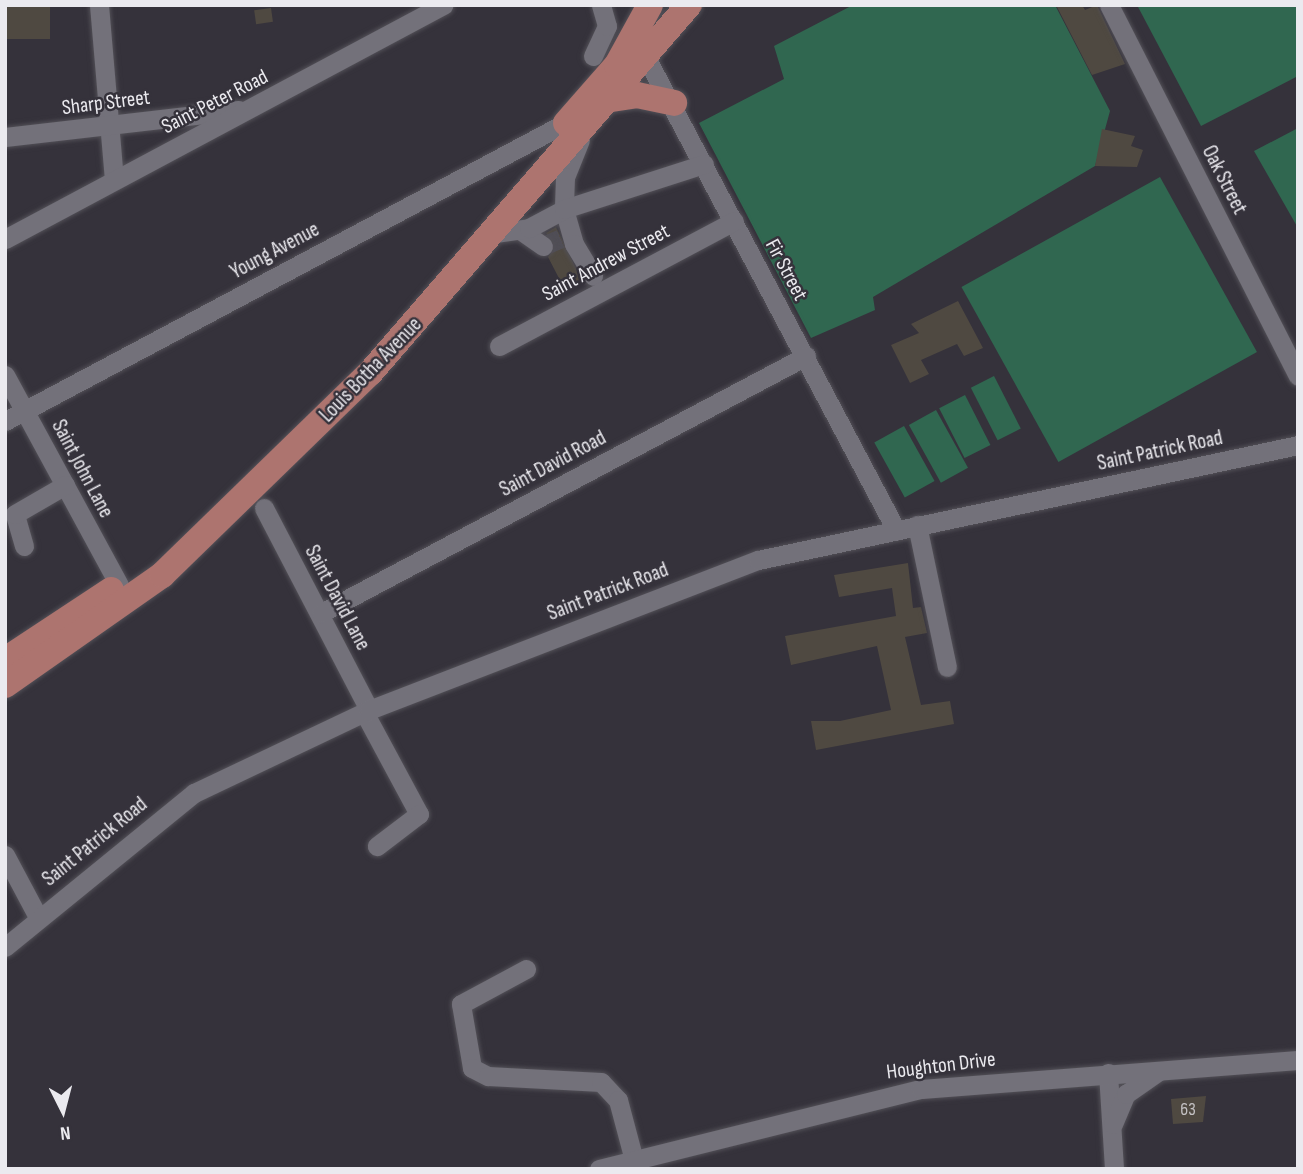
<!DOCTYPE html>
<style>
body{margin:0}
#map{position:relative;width:1303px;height:1174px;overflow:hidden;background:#35323b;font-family:"Sofia Sans Condensed",sans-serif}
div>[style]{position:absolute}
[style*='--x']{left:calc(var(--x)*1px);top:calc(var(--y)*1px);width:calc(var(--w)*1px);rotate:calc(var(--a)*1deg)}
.green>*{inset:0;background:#306750;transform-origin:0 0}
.building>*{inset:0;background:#4f4941;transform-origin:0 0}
.minor-tunnel>*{height:19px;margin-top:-9.5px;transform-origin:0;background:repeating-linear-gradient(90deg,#504e56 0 19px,transparent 0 29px)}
.roads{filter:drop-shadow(0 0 2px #525057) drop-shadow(0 0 2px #525057)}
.minor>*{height:19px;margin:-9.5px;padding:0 9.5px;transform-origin:9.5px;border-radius:9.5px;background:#73717a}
.major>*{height:26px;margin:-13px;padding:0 13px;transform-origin:13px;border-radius:13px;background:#ad746f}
span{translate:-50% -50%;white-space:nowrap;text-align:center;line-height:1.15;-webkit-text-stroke:5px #35323b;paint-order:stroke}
.number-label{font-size:18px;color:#c4c2c4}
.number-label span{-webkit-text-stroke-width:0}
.street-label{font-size:21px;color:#ebeaef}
.frame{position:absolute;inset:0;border:7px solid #ebeaef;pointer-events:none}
.north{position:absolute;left:28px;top:1076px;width:70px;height:70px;-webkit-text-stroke:5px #35323b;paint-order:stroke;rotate:174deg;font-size:19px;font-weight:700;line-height:28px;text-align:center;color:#ebeaef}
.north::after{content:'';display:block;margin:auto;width:24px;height:32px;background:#ebeaef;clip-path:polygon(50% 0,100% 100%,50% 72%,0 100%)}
</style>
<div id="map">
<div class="green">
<div style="clip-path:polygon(853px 5px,1055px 5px,1110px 111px,1095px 166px,873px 297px,875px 310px,811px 338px,699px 123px,784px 79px,774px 46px)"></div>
<div style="clip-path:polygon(1137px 5px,1298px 5px,1298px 76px,1201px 126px)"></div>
<div style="clip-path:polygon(1298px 128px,1298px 228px,1254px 151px)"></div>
<div style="left:1160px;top:177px;width:200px;height:227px;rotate:61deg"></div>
<div style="left:994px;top:376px;width:59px;height:26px;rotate:63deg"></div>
<div style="left:965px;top:395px;width:56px;height:29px;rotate:63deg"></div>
<div style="left:936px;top:410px;width:66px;height:31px;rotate:61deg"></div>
<div style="left:904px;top:426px;width:63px;height:34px;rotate:61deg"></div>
</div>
<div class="building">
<div style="left:5px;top:5px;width:45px;height:34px"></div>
<div style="clip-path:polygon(1056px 5px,1082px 5px,1085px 10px,1097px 5px,1125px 64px,1092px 75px)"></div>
<div style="left:271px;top:8px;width:14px;height:17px;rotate:82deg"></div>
<div style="clip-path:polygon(1102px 129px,1135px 136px,1131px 146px,1143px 150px,1137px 167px,1095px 166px)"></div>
<div style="clip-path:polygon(556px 227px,581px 279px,564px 288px,548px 257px,555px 246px,546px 233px)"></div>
<div style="clip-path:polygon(958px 301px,983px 348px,964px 356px,957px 344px,921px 360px,929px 374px,910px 383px,891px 345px,919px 333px,911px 324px)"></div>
<div style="clip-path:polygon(908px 563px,913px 608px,921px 607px,927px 633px,905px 637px,921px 705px,950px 701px,954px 724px,816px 750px,811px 721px,840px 721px,891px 710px,877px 646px,791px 665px,785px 636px,896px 616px,892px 588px,839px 597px,834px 575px)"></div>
<div style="clip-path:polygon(1206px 1096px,1203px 1122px,1173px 1124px,1171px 1099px)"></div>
</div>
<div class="minor-tunnel">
<div style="--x:543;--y:246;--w:23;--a:-23"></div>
</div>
<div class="roads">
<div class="minor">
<div style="--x:99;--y:5;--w:175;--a:85.1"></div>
<div style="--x:1109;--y:5;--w:416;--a:63"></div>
<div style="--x:640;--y:46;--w:548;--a:62.12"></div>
<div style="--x:593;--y:56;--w:33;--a:-65"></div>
<div style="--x:607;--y:26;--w:22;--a:-106"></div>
<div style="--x:5;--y:137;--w:235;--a:-6.6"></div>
<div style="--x:580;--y:140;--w:40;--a:112"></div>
<div style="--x:565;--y:177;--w:32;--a:92"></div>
<div style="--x:564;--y:209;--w:36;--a:74"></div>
<div style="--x:574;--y:244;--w:37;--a:59"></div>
<div style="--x:520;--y:230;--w:28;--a:35"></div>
<div style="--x:495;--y:233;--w:34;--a:-8"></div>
<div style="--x:529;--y:228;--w:40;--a:-28"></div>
<div style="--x:564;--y:209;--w:147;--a:-17.8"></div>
<div style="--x:5;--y:239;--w:497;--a:-28.1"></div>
<div style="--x:499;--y:346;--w:266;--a:-28"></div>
<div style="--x:5;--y:375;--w:239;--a:61.5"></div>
<div style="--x:5;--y:421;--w:637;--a:-28.01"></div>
<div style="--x:264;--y:508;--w:228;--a:62.5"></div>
<div style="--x:917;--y:525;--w:145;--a:78.1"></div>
<div style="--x:24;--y:546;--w:33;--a:-106"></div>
<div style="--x:15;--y:514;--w:58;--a:-30.1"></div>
<div style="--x:321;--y:613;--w:549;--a:-27.92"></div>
<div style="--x:364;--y:712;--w:116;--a:61.7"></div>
<div style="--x:419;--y:814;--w:53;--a:142.7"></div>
<div style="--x:5;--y:855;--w:70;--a:62"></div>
<div style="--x:5;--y:947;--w:244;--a:-39.2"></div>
<div style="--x:194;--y:793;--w:194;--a:-25.4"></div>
<div style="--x:369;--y:710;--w:417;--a:-21.1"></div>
<div style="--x:758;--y:560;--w:552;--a:-12.02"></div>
<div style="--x:526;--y:969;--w:74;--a:151.7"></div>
<div style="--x:461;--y:1004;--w:65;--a:80.2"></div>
<div style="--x:472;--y:1068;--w:18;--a:27"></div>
<div style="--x:488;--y:1076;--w:113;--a:3"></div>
<div style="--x:601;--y:1082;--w:25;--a:47"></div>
<div style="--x:618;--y:1100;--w:62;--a:75.1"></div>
<div style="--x:1108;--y:1073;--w:96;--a:86.4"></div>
<div style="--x:1113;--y:1124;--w:33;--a:-67"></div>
<div style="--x:1126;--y:1094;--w:39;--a:-35"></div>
<div style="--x:599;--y:1169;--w:332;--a:-14"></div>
<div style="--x:921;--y:1089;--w:378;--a:-4.4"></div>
</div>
<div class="major">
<div style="--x:612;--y:99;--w:25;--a:-9"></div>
<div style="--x:637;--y:95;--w:38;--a:12"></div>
<div style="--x:566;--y:123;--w:77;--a:-48.7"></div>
<div style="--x:617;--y:65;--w:68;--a:-61.2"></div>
<div style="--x:5;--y:660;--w:127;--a:-33.4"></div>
<div style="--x:5;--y:685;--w:192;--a:-35"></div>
<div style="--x:162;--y:575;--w:290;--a:-44.2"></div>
<div style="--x:370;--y:373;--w:487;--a:-49.1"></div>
</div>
</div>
<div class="number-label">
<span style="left:1188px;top:1110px">63</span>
</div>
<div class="street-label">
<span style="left:215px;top:102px;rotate:-27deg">Saint Peter Road</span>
<span style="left:106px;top:103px;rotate:-7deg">Sharp Street</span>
<span style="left:1224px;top:180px;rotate:63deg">Oak Street</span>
<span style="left:275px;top:251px;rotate:-28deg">Young Avenue</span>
<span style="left:606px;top:263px;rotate:-28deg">Saint Andrew Street</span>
<span style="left:786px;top:270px;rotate:62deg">Fir Street</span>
<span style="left:371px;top:370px;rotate:-46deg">Louis Botha Avenue</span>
<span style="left:1160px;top:451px;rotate:-12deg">Saint Patrick Road</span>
<span style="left:553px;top:464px;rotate:-28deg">Saint David Road</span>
<span style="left:82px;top:469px;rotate:62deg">Saint John Lane</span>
<span style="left:608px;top:592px;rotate:-21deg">Saint Patrick Road</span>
<span style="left:337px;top:598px;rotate:62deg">Saint David Lane</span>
<span style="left:95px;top:842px;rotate:-39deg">Saint Patrick Road</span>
<span style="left:941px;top:1066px;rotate:-7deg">Houghton Drive</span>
</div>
<div class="frame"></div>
<div class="north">N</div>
</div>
